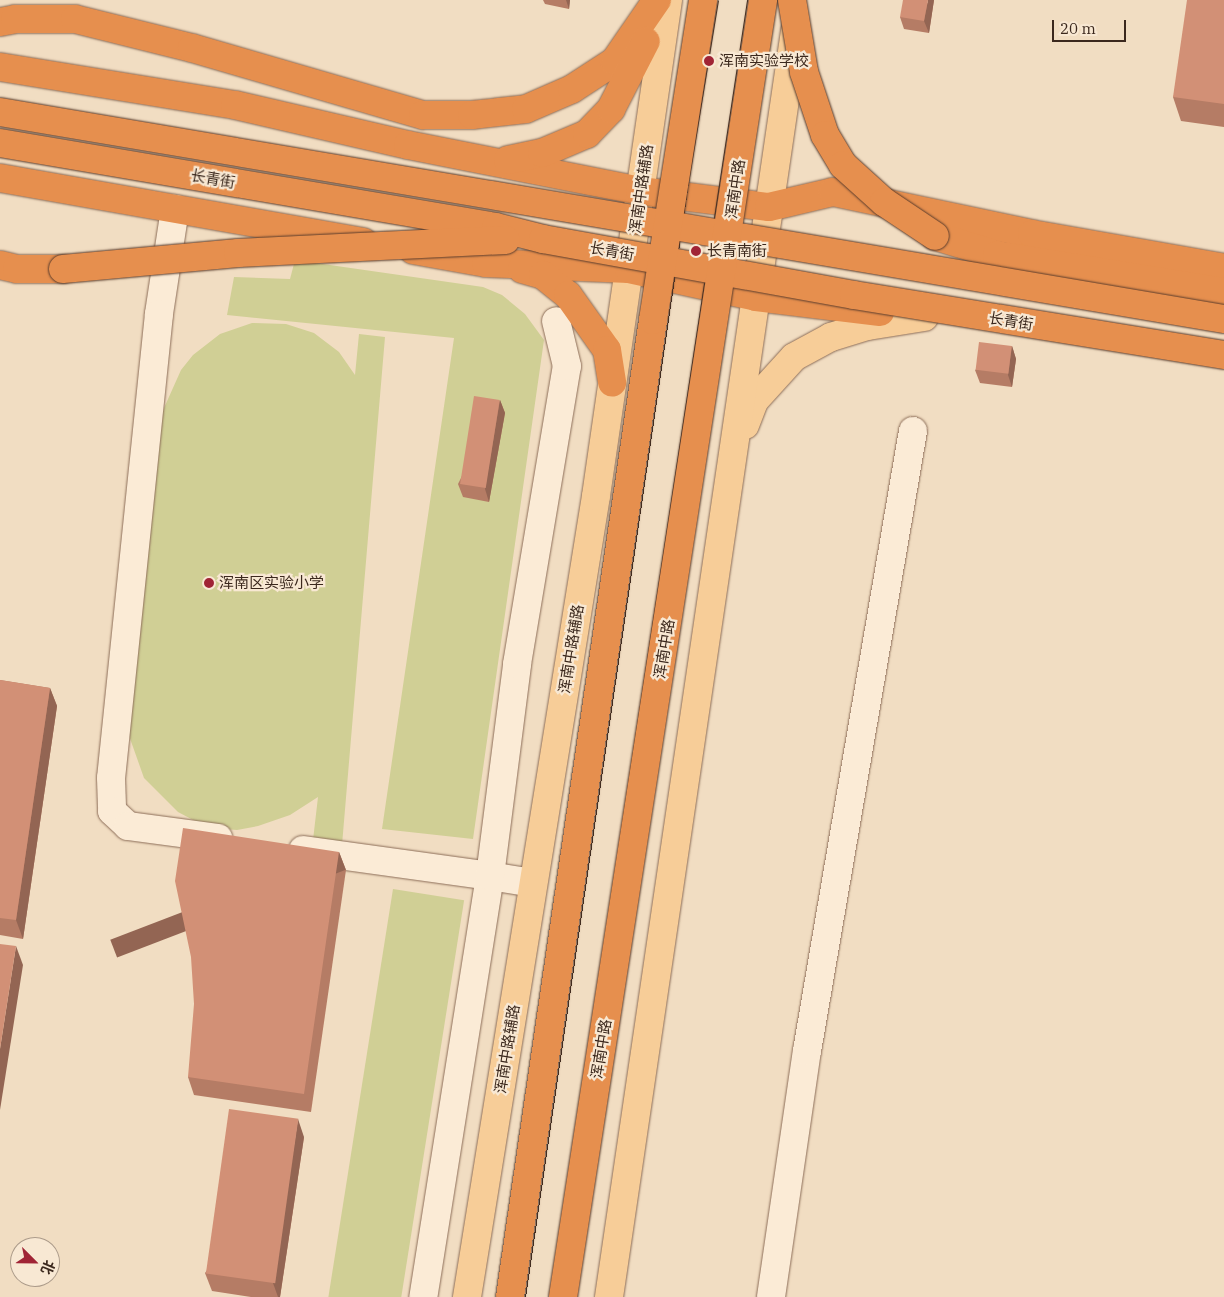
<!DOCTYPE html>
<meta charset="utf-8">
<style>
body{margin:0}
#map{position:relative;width:1224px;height:1297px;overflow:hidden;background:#f1ddc2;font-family:"IBM Plex Serif","Noto Sans SC",serif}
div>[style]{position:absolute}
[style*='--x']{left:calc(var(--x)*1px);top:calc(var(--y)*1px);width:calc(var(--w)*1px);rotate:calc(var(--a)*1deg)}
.green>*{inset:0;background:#d0cf95;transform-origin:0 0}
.roads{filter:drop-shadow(0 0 1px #8c6d58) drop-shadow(0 0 1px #8c6d58)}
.minor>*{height:28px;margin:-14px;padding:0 14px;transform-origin:14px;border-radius:14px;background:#fbebd6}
.major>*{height:28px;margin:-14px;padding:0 14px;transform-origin:14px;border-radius:14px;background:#f7cd98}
.highway>*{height:28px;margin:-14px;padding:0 14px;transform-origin:14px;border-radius:14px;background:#e68f4e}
.tram>*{height:1px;margin:-0.5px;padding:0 0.5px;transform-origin:0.5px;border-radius:0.5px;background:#3b281d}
.bridges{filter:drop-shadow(0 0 1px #5a3c2c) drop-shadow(0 0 1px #5a3c2c)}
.highway-bridge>*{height:28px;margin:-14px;padding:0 14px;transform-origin:14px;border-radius:14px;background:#e68f4e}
.wall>*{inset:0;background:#b57c65}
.shaded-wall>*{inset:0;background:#936553;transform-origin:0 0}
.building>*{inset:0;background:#d29076;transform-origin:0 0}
.dots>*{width:14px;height:14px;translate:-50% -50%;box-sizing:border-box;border:2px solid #f8e8d3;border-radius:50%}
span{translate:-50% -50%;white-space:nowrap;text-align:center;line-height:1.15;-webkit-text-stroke:4.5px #f8e8d3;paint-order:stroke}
.poi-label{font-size:15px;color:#3b281d}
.left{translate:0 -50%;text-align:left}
.street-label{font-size:15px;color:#3b281d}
.north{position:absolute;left:10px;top:1237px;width:50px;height:50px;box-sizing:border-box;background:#f8e8d3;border:1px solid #ac9b8a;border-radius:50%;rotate:113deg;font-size:14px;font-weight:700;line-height:20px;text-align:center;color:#3b281d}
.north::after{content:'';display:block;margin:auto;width:18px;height:22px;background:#a02435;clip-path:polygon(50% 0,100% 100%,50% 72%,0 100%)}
.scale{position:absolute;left:1052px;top:20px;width:74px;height:22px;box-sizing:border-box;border:2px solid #3b281d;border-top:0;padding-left:6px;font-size:15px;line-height:18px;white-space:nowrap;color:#3b281d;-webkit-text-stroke:4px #f8e8d3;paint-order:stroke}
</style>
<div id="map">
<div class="green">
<div style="clip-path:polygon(295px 260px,483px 287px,502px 295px,525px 314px,544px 340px,473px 839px,382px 829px,454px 338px,227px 315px,234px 277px,290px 279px)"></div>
<div style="clip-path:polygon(252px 323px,286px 324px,314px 333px,339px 352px,355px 375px,359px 334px,385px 337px,342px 845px,313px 840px,318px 797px,290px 815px,258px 826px,237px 830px,212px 828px,195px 821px,178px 812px,144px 778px,127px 730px,156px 434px,164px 408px,181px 370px,193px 355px,220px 334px)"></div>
<div style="left:393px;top:889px;width:72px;height:413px;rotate:9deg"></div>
</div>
<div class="roads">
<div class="minor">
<div style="--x:175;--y:209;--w:106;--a:98.7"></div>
<div style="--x:159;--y:314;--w:466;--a:95.9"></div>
<div style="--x:111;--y:778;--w:33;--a:88"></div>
<div style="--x:112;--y:811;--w:22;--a:43"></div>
<div style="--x:128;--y:826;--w:91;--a:7.6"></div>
<div style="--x:303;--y:850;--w:189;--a:7.9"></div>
<div style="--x:490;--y:876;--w:426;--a:99"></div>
<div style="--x:533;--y:883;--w:44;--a:-170.8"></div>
<div style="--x:490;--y:876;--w:214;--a:-82.7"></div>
<div style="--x:517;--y:664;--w:302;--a:-80.5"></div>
<div style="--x:567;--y:366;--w:46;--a:-103.7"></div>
<div style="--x:771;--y:1297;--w:249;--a:-81.7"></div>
<div style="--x:807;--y:1051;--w:629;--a:-80.3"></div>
</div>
<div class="major">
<div style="--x:745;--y:425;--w:26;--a:-69"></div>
<div style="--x:754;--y:401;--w:59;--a:-47.7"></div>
<div style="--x:794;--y:357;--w:42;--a:-28.4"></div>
<div style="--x:831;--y:337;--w:39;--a:-17"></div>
<div style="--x:868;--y:326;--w:57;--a:-9.1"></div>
<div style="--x:467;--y:1297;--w:811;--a:-80.85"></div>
<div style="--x:596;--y:496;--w:501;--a:-81.74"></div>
<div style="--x:609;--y:1297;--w:1279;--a:-81.64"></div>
</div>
<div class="highway">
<div style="--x:0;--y:22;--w:15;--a:-11"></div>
<div style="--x:15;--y:19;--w:60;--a:0"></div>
<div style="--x:75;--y:19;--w:121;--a:13.9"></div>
<div style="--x:192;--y:48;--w:241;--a:16.2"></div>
<div style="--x:423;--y:115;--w:49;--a:0"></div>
<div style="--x:472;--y:115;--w:54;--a:-6.3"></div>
<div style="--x:526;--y:109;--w:50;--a:-23.5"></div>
<div style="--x:572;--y:89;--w:51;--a:-33.1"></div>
<div style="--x:615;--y:61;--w:74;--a:-55.5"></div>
<div style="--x:0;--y:67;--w:238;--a:9.2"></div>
<div style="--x:235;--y:105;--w:178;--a:13"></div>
<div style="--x:408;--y:145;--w:237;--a:11.2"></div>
<div style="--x:640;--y:191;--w:130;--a:7.1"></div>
<div style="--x:769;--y:207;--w:66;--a:-13.2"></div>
<div style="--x:833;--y:192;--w:203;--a:11.9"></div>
<div style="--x:1032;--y:234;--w:195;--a:10"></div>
<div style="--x:508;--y:160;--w:35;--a:-12"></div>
<div style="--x:542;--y:153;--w:49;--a:-22.9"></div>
<div style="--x:587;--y:134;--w:35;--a:-46"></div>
<div style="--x:611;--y:109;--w:76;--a:-62.8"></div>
<div style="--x:0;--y:178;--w:369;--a:10"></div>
<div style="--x:935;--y:236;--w:65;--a:17"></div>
<div style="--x:997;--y:255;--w:230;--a:9.3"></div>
<div style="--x:413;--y:250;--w:74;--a:10.1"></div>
<div style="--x:486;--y:263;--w:143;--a:2.4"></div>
<div style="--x:629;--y:269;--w:130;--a:12.4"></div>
<div style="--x:756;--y:297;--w:125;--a:6.9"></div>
<div style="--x:0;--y:265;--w:17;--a:13"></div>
<div style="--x:17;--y:269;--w:46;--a:0"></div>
<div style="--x:522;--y:269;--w:22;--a:16"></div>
<div style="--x:543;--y:275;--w:32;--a:39"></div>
<div style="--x:568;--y:295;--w:67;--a:54.7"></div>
<div style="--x:607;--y:350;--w:33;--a:81"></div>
</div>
</div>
<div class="tram">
<div style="--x:525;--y:1297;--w:1126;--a:-81.68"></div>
<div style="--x:688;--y:183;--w:185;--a:-80.7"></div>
<div style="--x:550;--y:1297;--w:1312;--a:-81.36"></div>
</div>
<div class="bridges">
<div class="highway-bridge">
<div style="--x:792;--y:0;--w:73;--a:80.5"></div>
<div style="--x:804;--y:72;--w:66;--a:71.6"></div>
<div style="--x:825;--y:135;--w:35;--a:59"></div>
<div style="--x:843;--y:165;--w:55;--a:42.1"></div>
<div style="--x:884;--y:202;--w:61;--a:33.7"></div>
<div style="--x:0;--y:112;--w:1241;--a:9.6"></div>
<div style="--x:0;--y:143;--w:503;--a:9.61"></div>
<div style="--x:496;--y:227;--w:49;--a:14.3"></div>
<div style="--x:543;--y:239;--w:316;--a:10.2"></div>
<div style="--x:854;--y:295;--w:375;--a:9.2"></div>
<div style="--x:63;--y:269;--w:176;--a:-5.2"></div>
<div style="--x:238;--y:253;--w:268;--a:-2.8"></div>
<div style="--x:510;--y:1297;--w:987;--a:-81.67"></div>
<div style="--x:653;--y:320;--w:324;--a:-81.1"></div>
<div style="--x:563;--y:1297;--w:1312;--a:-81.23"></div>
</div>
</div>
<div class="wall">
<div style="clip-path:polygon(543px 0,570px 0,569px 9px,545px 4px)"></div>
<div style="clip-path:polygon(934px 0,929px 33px,904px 29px,900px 17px)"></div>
<div style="clip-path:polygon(1224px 0,1224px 127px,1181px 121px,1173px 97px)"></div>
<div style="clip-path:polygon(1012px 346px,1016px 359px,1012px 387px,980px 383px,975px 370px)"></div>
<div style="clip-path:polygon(500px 400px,505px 413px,489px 502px,463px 497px,458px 484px)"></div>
<div style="clip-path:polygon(0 680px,50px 688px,57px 706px,23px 939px,0 935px)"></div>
<div style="clip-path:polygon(339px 852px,346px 870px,311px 1112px,194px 1095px,188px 1077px)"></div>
<div style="clip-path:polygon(304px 1137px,280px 1297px,251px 1297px,212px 1291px,205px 1273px)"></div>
</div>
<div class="shaded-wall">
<div style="clip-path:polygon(566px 0,570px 0,569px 9px)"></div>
<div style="clip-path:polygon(928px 0,934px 0,929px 33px,924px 21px)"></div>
<div style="clip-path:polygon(1012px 346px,1016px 359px,1012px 387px,1008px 375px)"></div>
<div style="clip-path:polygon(500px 400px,505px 413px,489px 502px,485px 489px)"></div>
<div style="clip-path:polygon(50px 688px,57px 706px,23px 939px,16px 920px)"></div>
<div style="left:339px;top:852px;width:19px;height:245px;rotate:69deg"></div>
<div style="clip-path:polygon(16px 946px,23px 965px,0 1110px,0 1049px)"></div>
<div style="clip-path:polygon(298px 1119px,304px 1137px,280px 1297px,278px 1297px,273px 1283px)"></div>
</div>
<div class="building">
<div style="clip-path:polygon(903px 0,928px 0,924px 21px,900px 17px)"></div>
<div style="clip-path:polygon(1187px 0,1224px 0,1224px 104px,1173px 97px)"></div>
<div style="left:979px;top:342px;width:33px;height:28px;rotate:7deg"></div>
<div style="left:474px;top:396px;width:26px;height:89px;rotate:9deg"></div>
<div style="clip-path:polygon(0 680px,50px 688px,16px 920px,0 918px)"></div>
<div style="clip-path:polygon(183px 828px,339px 852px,304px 1094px,188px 1077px,194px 1004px,191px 957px,175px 881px)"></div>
<div style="clip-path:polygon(0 944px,16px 946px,0 1049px)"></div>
<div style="left:229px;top:1109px;width:70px;height:166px;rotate:8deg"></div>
</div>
<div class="dots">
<div style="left:709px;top:61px;background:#a02435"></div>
<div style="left:696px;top:251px;background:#a02435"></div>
<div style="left:209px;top:583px;background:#a02435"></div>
</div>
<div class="poi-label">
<span class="left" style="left:719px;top:61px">浑南实验学校</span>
<span class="left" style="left:707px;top:251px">长青南街</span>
<span class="left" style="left:219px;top:583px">浑南区实验小学</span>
</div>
<div class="street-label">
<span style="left:213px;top:179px;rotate:10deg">长青街</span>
<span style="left:641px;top:189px;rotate:-82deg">浑南中路辅路</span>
<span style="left:735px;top:189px;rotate:-82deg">浑南中路</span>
<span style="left:612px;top:251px;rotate:10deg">长青街</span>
<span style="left:1011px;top:321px;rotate:9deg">长青街</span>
<span style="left:571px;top:649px;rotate:-81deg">浑南中路辅路</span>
<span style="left:664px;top:649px;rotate:-81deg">浑南中路</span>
<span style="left:507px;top:1049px;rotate:-81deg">浑南中路辅路</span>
<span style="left:601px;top:1049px;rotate:-81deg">浑南中路</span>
</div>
<div class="north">北</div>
<div class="scale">20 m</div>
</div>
